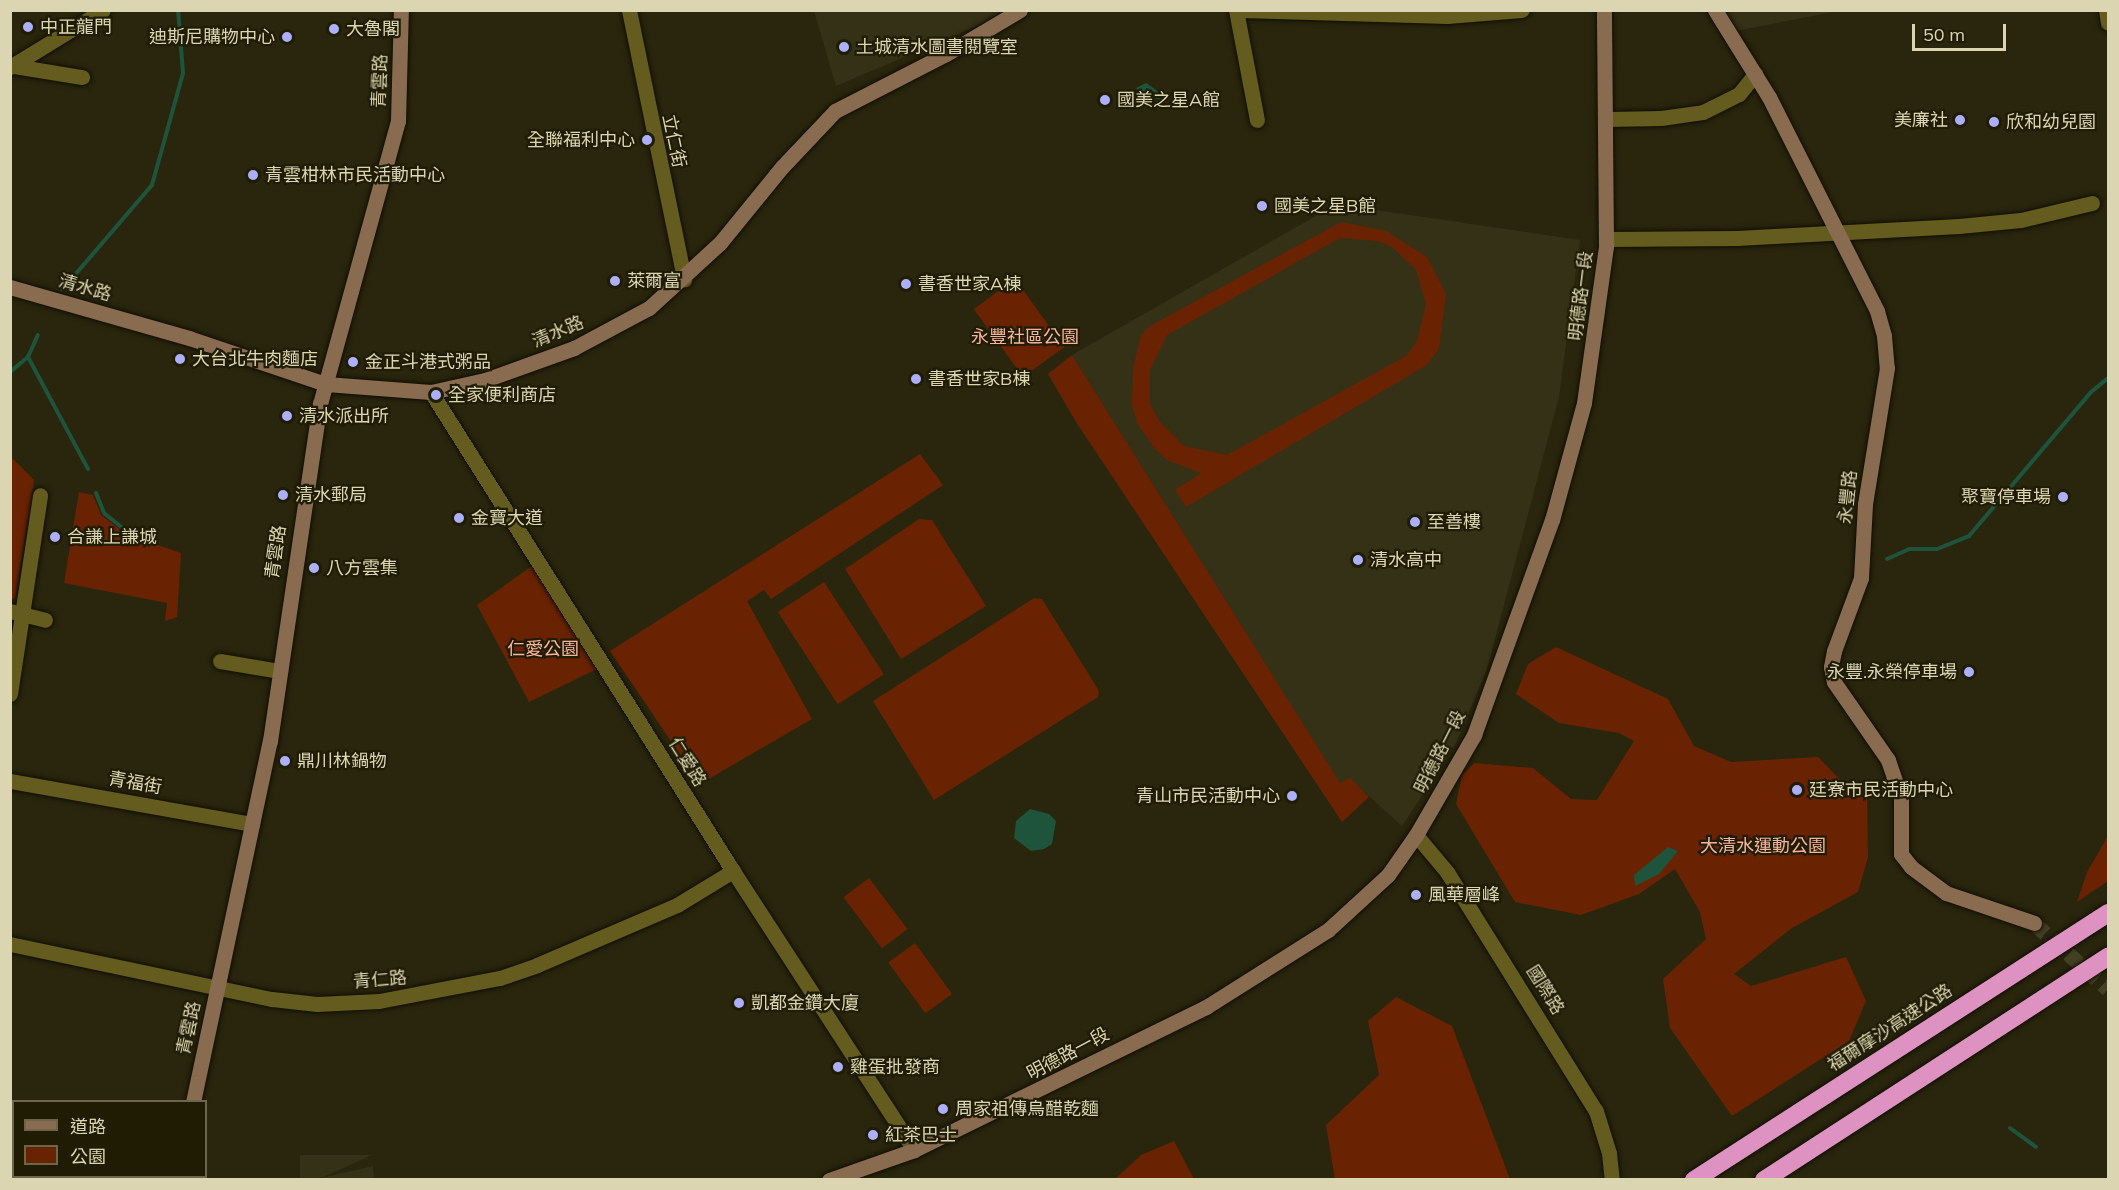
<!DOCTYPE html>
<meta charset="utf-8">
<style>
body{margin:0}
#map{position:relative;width:2119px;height:1190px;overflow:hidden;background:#29260d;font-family:Mulish,"Noto Sans TC",sans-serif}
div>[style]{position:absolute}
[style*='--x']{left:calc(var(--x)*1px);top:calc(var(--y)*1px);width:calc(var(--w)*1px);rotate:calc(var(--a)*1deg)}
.built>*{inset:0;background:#353116}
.green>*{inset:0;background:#692302;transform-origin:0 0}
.water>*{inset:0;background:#1e543c}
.stream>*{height:4px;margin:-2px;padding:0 2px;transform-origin:2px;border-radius:2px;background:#1e543c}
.secondary-tunnel>*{height:15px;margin-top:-7.5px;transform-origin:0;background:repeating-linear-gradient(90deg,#444026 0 15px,transparent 0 23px)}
.roads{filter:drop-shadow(0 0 2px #120e00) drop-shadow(0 0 2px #120e00)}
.street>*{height:15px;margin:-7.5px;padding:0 7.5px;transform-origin:7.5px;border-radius:7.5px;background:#645b1f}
.secondary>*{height:15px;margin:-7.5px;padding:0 7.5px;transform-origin:7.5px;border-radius:7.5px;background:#896c50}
.highway>*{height:18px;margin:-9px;padding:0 9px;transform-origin:9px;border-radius:9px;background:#de92c2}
.dots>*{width:16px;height:16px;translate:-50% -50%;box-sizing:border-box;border:3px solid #201c04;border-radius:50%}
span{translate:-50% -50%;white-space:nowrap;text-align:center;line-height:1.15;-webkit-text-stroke:4.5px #201c04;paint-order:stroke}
.poi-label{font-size:18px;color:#dbd6b1}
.left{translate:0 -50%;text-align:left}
.right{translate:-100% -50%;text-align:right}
.street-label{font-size:18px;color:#dbd6b1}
.park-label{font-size:18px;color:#f9b49a}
.frame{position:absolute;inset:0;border:12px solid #dbd6b1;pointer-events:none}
.legend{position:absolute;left:12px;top:1100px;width:195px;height:78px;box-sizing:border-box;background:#201c04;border:2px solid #6b6649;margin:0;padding:8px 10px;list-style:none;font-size:18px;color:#dbd6b1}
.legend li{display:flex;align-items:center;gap:12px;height:30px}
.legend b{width:30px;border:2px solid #6b6649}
.scale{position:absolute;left:1912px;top:24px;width:94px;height:27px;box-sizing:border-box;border:3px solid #dbd6b1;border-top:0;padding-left:8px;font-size:18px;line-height:21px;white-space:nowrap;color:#dbd6b1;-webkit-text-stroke:4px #201c04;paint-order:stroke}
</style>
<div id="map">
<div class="built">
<div style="clip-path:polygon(814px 11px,1002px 11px,991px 20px,836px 86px)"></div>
<div style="clip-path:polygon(1718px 11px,1838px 11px,1731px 32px)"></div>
<div style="clip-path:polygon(1355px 207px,1580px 240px,1559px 397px,1487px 669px,1456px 743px,1402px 826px,1350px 779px,1340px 784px,1072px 355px,1321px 213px)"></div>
<div style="clip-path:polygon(300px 1155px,372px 1155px,321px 1178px,373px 1166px,374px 1179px,300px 1179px)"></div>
</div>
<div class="green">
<div style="clip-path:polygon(evenodd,1341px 222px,1386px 231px,1427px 257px,1446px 294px,1439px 348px,1427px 365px,1186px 507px,1175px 490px,1201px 473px,1167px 460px,1155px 449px,1137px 423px,1132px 405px,1133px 368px,1141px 335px,1150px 326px,1341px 222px,1340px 238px,1377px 241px,1392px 247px,1416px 270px,1426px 304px,1417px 341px,1406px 356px,1227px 455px,1184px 446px,1159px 421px,1150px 404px,1150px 370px,1167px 335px,1340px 238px)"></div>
<div style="left:1015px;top:279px;width:84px;height:51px;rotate:54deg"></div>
<div style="clip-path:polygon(1072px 355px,1340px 783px,1350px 778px,1369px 797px,1342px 822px,1076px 422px,1048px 374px)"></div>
<div style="clip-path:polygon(920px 454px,943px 485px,771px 599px,764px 590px,747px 601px,812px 719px,700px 784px,610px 651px)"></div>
<div style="clip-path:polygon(11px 457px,34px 480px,15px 598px,11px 600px)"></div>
<div style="clip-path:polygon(79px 492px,93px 495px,101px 515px,126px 534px,181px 553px,177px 617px,165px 621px,167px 603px,64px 583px)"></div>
<div style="clip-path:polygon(919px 519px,932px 520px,986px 606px,901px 659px,845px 569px)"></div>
<div style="clip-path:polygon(532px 566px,599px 668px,529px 702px,477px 605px)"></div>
<div style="left:824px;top:582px;width:110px;height:55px;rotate:57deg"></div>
<div style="clip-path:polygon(1034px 598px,1042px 599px,1099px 691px,1098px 697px,934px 800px,873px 701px)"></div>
<div style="clip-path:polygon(1556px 647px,1668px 699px,1694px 746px,1731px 762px,1818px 757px,1852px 792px,1867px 794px,1868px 857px,1858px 892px,1792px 928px,1734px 974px,1751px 986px,1846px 957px,1866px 1001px,1849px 1041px,1732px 1116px,1670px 1028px,1663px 979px,1706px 939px,1700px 912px,1675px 869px,1639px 894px,1581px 915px,1515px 902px,1456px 804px,1462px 775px,1474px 763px,1533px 768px,1571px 799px,1597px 800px,1634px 741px,1619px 733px,1559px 723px,1516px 694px,1528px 664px)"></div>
<div style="clip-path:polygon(2108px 836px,2108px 881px,2077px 902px,2087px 872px)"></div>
<div style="left:869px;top:878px;width:64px;height:32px;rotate:53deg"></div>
<div style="left:915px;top:943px;width:63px;height:33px;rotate:54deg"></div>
<div style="clip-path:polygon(1396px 997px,1452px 1026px,1510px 1179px,1335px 1179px,1326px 1125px,1379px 1075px,1368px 1021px)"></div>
<div style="clip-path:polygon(1174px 1141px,1194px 1179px,1115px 1179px,1141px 1155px)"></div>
</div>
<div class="water">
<div style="clip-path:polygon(1146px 83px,1162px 94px,1167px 91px,1167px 101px,1153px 98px,1153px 92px,1143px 97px,1136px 88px)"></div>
<div style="clip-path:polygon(1030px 809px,1049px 814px,1056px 821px,1052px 844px,1044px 849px,1031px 851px,1014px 838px,1016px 821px)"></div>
<div style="clip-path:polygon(1668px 847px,1678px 851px,1659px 874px,1635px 886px,1634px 875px)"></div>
</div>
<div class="stream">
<div style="--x:62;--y:290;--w:138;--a:-49.4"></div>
<div style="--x:152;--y:185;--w:116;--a:-74.5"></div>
<div style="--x:183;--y:73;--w:63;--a:-94.5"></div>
<div style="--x:28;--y:357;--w:127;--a:61.8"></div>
<div style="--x:10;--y:372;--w:23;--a:-40"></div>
<div style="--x:28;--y:357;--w:24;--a:-66"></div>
<div style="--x:96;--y:493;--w:22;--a:68"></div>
<div style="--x:104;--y:513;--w:27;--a:39"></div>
<div style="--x:1887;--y:559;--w:24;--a:-24"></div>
<div style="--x:1909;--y:549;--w:28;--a:0"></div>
<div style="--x:1937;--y:549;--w:35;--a:-22"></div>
<div style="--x:1969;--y:536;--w:189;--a:-49.7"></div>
<div style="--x:2091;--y:392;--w:22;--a:-39"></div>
<div style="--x:2010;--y:1128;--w:32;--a:36"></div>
</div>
<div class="secondary-tunnel">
<div style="--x:2034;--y:923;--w:99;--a:41.7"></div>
</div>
<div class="roads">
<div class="street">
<div style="--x:629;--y:10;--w:275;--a:78.4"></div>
<div style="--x:1236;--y:10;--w:112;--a:79.2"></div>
<div style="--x:1241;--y:10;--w:206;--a:1.7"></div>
<div style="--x:1447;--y:16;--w:75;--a:-4.6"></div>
<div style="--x:2106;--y:10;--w:13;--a:81"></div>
<div style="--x:14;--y:66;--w:69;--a:9.2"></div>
<div style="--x:10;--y:67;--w:109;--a:-31.5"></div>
<div style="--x:1608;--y:119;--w:53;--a:-1.1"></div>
<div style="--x:1661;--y:118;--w:42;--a:-8.1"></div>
<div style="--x:1703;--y:112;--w:40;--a:-26.6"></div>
<div style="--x:1739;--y:94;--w:26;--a:-51"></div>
<div style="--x:1606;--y:239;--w:131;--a:-0.4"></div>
<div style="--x:1737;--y:238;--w:222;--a:-3.1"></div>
<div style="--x:1959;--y:226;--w:62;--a:-5.5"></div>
<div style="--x:2021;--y:220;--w:73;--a:-13.5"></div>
<div style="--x:431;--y:392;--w:566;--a:57.77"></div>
<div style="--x:733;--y:871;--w:333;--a:57"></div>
<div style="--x:10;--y:611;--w:36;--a:14"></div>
<div style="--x:220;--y:661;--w:61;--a:9.5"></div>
<div style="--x:10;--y:694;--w:201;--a:-81.4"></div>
<div style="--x:10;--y:781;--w:246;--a:10.1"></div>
<div style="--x:1416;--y:835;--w:48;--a:50"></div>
<div style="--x:1447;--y:872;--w:282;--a:58.1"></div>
<div style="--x:1596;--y:1111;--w:44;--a:72.8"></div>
<div style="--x:1609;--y:1153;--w:27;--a:84"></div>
<div style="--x:10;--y:944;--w:268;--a:11.9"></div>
<div style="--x:272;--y:999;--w:45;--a:6.3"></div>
<div style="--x:317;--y:1004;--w:62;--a:-2.8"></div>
<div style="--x:379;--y:1001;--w:123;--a:-10.8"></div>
<div style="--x:500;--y:978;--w:39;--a:-19"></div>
<div style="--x:537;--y:965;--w:152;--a:-23.2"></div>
<div style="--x:677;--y:905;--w:66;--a:-31.3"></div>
</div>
<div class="secondary">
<div style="--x:1715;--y:10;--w:102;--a:58.2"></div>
<div style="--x:1769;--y:97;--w:240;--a:63.2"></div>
<div style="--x:1877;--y:311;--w:26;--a:74"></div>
<div style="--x:1884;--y:336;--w:32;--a:85"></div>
<div style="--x:1887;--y:368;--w:138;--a:99.2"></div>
<div style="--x:1865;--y:504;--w:74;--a:93.1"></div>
<div style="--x:1861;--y:578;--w:78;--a:110.3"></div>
<div style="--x:1834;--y:651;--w:16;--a:101"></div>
<div style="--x:1831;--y:667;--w:15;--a:79"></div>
<div style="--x:1834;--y:682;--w:95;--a:55.3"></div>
<div style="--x:1888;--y:760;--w:40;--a:71.1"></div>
<div style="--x:1901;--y:798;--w:56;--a:90"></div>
<div style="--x:1901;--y:854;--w:16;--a:52"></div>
<div style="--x:1911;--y:867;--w:44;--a:36.6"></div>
<div style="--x:1946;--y:893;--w:93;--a:18.8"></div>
<div style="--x:10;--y:287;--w:186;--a:15.9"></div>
<div style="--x:189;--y:338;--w:145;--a:18.6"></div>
<div style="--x:326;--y:384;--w:105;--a:4.4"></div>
<div style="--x:431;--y:392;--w:55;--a:-12.5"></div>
<div style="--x:485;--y:380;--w:95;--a:-19.8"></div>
<div style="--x:574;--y:348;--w:85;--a:-28.1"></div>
<div style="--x:649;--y:308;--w:96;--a:-42.5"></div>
<div style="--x:720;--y:243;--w:98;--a:-50.8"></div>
<div style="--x:782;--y:167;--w:77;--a:-46.6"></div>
<div style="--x:835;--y:111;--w:125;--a:-27.2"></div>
<div style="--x:946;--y:54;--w:86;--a:-30.7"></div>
<div style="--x:193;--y:1102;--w:369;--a:-78"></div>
<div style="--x:270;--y:741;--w:341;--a:-81.6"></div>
<div style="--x:320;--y:404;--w:294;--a:-74.6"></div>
<div style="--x:398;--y:121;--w:111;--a:-88.5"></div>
<div style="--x:177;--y:1180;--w:4;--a:-90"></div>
<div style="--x:829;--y:1180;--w:90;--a:-19.4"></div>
<div style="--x:914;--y:1150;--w:325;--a:-26.1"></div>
<div style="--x:1206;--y:1007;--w:144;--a:-32.3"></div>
<div style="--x:1328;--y:930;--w:81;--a:-42.5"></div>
<div style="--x:1388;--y:875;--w:49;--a:-55"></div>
<div style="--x:1416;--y:835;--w:116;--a:-59.9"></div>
<div style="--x:1474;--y:735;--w:229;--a:-70.1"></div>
<div style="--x:1552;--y:520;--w:121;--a:-74.7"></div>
<div style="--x:1584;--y:403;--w:159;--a:-82"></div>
<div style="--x:1606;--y:246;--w:236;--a:-90.5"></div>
</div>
<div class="highway">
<div style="--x:1694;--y:1180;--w:493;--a:-32.8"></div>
<div style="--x:1764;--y:1180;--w:410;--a:-33"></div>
</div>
</div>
<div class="dots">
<div style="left:28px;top:27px;background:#acaffb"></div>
<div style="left:334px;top:29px;background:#acaffb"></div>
<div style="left:287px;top:37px;background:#acaffb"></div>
<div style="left:844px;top:47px;background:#acaffb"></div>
<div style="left:1105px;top:100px;background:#acaffb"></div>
<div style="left:1960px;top:120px;background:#acaffb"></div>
<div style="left:1994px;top:122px;background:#acaffb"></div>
<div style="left:647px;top:140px;background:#acaffb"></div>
<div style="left:253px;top:175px;background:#acaffb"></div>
<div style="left:1262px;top:206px;background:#acaffb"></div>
<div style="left:615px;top:281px;background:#acaffb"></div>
<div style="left:906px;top:284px;background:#acaffb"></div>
<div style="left:180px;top:359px;background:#acaffb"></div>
<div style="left:353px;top:362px;background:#acaffb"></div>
<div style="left:916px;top:379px;background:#acaffb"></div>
<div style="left:436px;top:395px;background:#acaffb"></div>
<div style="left:287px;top:416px;background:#acaffb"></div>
<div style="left:283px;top:495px;background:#acaffb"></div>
<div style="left:2063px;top:497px;background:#acaffb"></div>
<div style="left:459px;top:518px;background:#acaffb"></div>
<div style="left:1415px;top:522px;background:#acaffb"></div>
<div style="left:55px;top:537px;background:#acaffb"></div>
<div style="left:1358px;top:560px;background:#acaffb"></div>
<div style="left:314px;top:568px;background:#acaffb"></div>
<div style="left:1969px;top:672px;background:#acaffb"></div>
<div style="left:285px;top:761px;background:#acaffb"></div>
<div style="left:1797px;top:790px;background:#acaffb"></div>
<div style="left:1292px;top:796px;background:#acaffb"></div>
<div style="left:1416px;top:895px;background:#acaffb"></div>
<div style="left:739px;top:1003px;background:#acaffb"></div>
<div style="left:838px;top:1067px;background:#acaffb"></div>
<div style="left:943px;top:1109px;background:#acaffb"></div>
<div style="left:873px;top:1135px;background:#acaffb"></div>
</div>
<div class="poi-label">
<span class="left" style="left:40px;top:27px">中正龍門</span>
<span class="left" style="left:346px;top:29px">大魯閣</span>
<span class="right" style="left:275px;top:37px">迪斯尼購物中心</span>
<span class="left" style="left:856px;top:47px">土城清水圖書閱覽室</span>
<span class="left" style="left:1117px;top:100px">國美之星A館</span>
<span class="right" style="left:1948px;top:120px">美廉社</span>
<span class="left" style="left:2006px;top:122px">欣和幼兒園</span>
<span class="right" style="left:635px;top:140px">全聯福利中心</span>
<span class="left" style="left:265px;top:175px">青雲柑林市民活動中心</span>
<span class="left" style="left:1274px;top:206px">國美之星B館</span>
<span class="left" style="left:627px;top:281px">萊爾富</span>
<span class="left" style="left:918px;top:284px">書香世家A棟</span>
<span class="left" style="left:192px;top:359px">大台北牛肉麵店</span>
<span class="left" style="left:365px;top:362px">金正斗港式粥品</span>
<span class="left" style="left:928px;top:379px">書香世家B棟</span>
<span class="left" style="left:448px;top:395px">全家便利商店</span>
<span class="left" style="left:299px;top:416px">清水派出所</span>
<span class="left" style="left:295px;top:495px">清水郵局</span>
<span class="right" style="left:2051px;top:497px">聚寶停車場</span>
<span class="left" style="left:471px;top:518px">金寶大道</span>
<span class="left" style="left:1427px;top:522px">至善樓</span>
<span class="left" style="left:67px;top:537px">合謙上謙城</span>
<span class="left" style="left:1370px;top:560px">清水高中</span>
<span class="left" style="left:326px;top:568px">八方雲集</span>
<span class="right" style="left:1957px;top:672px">永豐.永榮停車場</span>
<span class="left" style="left:297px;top:761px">鼎川林鍋物</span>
<span class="left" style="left:1809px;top:790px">廷寮市民活動中心</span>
<span class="right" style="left:1280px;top:796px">青山市民活動中心</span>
<span class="left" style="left:1428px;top:895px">風華層峰</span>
<span class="left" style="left:751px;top:1003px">凱都金鑽大廈</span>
<span class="left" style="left:850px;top:1067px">雞蛋批發商</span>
<span class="left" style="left:955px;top:1109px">周家祖傳烏醋乾麵</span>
<span class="left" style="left:885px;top:1135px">紅茶巴士</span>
</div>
<div class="street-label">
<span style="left:380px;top:81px;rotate:-88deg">青雲路</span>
<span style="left:674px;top:141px;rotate:78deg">立仁街</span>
<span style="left:85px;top:288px;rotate:16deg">清水路</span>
<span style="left:1581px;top:296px;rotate:-83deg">明德路一段</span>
<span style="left:558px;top:332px;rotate:-23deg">清水路</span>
<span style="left:1848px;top:497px;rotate:-84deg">永豐路</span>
<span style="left:276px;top:552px;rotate:-82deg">青雲路</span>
<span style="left:1440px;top:752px;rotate:-63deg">明德路一段</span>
<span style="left:687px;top:762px;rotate:58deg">仁愛路</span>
<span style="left:135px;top:783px;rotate:10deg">青福街</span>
<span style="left:380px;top:980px;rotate:-5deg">青仁路</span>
<span style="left:1545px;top:990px;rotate:58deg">國際路</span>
<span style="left:189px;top:1028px;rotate:-78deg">青雲路</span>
<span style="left:1890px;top:1028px;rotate:-33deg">福爾摩沙高速公路</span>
<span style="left:1068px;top:1054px;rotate:-28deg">明德路一段</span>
</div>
<div class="park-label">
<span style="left:1025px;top:337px">永豐社區公園</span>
<span style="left:543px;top:649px">仁愛公園</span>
<span style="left:1763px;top:846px">大清水運動公園</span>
</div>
<div class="frame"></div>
<ul class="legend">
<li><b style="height:8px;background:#896c50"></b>道路</li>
<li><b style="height:16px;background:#692302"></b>公園</li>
</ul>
<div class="scale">50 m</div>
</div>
